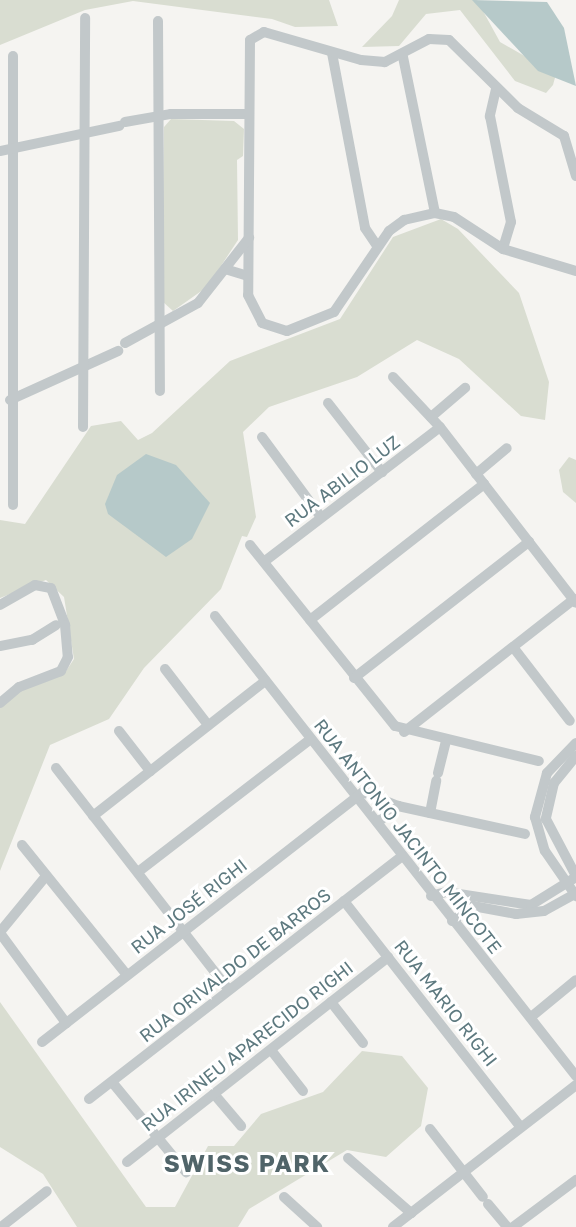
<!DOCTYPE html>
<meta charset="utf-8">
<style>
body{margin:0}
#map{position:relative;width:576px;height:1227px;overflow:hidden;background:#f5f4f1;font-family:"Golos Text",sans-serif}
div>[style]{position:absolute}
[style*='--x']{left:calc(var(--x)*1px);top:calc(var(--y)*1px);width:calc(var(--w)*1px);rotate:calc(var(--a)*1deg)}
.green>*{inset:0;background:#d9ddd1}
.water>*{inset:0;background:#b6c9c9}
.minor>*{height:10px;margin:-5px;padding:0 5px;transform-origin:5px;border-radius:5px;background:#c2c8ca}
span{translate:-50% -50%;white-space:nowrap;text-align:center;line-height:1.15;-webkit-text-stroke:6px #fff;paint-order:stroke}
.street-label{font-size:18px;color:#5d797f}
.district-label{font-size:24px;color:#506469;font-weight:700;letter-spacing:1.5px}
</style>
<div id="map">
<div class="green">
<div style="clip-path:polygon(0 0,329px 0,338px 26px,295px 27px,272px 19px,133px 1px,85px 10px,0 45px)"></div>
<div style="clip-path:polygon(399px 0,477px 0,500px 42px,556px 74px,553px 85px,546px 93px,515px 81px,460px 10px,426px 14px,399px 46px,362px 47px,392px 16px)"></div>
<div style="clip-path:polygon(171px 119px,234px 121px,244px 129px,243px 156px,237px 160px,238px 240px,207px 287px,173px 311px,162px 301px,164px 127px)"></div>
<div style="clip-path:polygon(441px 219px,458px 229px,519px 293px,549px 382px,545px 420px,521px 416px,459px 359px,417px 340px,357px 377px,269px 407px,243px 432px,256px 517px,247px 537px,242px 536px,221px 589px,144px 668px,109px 719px,50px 745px,0 871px,0 706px,19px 687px,64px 674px,74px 659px,64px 597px,46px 580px,0 598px,0 520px,25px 524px,91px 426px,121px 421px,138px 440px,152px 433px,230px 361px,340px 319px,393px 237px)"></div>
<div style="clip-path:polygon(569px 457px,576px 460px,576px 503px,563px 492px,559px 470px)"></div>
<div style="clip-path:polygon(0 1002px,146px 1207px,175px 1207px,208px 1146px,234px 1146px,261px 1114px,323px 1092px,362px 1051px,402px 1056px,428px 1088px,421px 1126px,386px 1157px,347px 1150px,249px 1209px,238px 1227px,77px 1227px,43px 1174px,0 1147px)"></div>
</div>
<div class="water">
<div style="clip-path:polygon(472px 0,547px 2px,564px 28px,576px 86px,538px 71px)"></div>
<div style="clip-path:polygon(146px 454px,176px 465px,210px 503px,192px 539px,166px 557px,108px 514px,105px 504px,117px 475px)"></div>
</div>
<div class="minor">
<div style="--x:158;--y:21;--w:370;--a:89.7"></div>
<div style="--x:332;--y:53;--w:178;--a:79.3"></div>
<div style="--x:365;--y:228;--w:22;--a:56"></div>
<div style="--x:13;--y:56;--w:449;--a:90"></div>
<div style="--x:403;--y:57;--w:159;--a:78.4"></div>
<div style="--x:496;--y:89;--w:28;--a:103"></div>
<div style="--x:490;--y:116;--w:108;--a:78.8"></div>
<div style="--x:511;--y:222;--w:28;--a:107"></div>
<div style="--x:125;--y:122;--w:47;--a:-9.9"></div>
<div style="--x:171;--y:114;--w:76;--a:0"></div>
<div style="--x:0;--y:151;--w:122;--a:-11.9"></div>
<div style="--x:576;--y:176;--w:42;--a:-106.7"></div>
<div style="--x:564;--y:136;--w:54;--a:-148.7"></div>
<div style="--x:518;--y:108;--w:97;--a:-135.4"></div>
<div style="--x:449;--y:40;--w:20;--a:-177"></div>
<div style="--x:429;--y:39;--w:50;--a:152.4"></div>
<div style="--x:385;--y:62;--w:24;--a:-175"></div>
<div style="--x:361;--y:60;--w:101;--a:-163.9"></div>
<div style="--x:264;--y:32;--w:16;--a:150"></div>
<div style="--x:250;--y:40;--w:255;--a:90.4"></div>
<div style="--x:248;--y:295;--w:31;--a:63"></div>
<div style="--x:262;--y:323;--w:26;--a:18"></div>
<div style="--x:287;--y:331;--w:51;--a:-22"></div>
<div style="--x:334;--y:312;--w:98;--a:-55.8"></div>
<div style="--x:389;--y:231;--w:19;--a:-36"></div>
<div style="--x:404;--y:220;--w:32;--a:-13"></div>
<div style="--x:435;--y:213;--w:19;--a:12"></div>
<div style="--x:454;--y:217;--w:59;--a:33.1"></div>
<div style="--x:503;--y:249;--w:76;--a:16.8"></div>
<div style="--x:225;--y:269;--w:24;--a:17"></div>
<div style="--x:125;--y:343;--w:83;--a:-28.7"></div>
<div style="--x:198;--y:303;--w:83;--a:-51.9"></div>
<div style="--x:393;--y:377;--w:69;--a:46.8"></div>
<div style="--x:440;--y:427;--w:222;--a:52.3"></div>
<div style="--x:10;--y:400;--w:119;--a:-24.4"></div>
<div style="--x:328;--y:403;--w:88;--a:52"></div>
<div style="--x:431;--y:417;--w:45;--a:-40.5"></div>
<div style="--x:83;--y:427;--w:409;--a:-89.7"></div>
<div style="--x:262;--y:437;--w:99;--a:53.6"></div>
<div style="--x:476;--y:474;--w:40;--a:-40"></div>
<div style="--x:250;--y:545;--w:232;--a:51.3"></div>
<div style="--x:395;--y:726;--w:148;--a:13.7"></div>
<div style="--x:265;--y:561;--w:220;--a:-37.4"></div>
<div style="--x:0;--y:605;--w:40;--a:-29.7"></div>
<div style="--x:35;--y:585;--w:16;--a:11"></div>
<div style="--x:51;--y:588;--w:40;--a:69"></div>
<div style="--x:65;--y:625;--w:32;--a:85"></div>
<div style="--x:68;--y:657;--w:16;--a:117"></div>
<div style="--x:61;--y:671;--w:45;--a:159.1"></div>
<div style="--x:19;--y:687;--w:25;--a:140"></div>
<div style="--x:215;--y:616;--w:585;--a:51.88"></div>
<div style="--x:310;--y:620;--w:221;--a:-38"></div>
<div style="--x:0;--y:646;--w:33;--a:-11"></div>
<div style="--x:32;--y:640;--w:28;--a:-32"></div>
<div style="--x:513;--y:647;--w:93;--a:52.4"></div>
<div style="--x:165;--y:669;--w:71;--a:52.5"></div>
<div style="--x:354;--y:678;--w:222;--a:-37.9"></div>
<div style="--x:119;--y:731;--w:51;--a:52.2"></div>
<div style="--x:404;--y:732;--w:216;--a:-38"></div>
<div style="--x:576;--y:743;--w:42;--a:134"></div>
<div style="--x:547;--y:773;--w:46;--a:105.3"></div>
<div style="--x:535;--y:817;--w:35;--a:74"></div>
<div style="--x:545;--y:851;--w:55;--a:55.4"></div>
<div style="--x:576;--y:756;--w:35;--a:129"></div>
<div style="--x:554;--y:783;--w:37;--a:103"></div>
<div style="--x:546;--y:819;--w:64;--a:62.2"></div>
<div style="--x:56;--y:768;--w:281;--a:52.1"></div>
<div style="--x:438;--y:773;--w:32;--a:-76"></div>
<div style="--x:430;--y:813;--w:33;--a:-79"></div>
<div style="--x:93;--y:816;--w:219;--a:-38.1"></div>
<div style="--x:378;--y:822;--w:26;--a:-39"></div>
<div style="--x:22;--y:845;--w:167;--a:51.1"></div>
<div style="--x:138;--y:872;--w:218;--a:-37.6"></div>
<div style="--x:431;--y:896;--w:16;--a:-15"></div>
<div style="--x:446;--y:892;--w:86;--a:8.7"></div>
<div style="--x:531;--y:905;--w:53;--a:-31.9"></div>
<div style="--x:344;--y:901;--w:286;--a:52"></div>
<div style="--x:452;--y:921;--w:26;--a:-36"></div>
<div style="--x:473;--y:906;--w:44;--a:10.5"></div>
<div style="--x:516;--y:914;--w:28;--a:-6"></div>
<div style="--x:544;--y:911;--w:37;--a:-29"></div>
<div style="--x:0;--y:932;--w:72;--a:-50.6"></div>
<div style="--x:0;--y:933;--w:112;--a:53.7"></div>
<div style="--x:331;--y:1002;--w:52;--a:52"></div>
<div style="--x:531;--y:1017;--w:58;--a:-39.4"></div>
<div style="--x:42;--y:1042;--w:407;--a:-37.9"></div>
<div style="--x:363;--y:792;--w:38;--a:22"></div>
<div style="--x:398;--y:806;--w:130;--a:12.4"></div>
<div style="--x:271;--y:1050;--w:52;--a:52"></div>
<div style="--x:112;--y:1082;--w:117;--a:50.6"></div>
<div style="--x:214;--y:1094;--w:42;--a:49.8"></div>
<div style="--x:89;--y:1099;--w:396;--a:-37.8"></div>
<div style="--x:430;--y:1129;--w:86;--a:52.1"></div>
<div style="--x:348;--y:1158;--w:84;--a:41.1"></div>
<div style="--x:127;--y:1162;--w:332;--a:-38.1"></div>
<div style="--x:284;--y:1197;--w:45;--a:42.3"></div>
<div style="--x:488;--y:1204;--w:30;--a:50"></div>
<div style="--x:1;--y:1227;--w:58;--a:-38"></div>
<div style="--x:393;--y:1227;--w:232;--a:-37.8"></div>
<div style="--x:513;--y:1227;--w:79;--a:-36.7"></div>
</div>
<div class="street-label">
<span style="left:342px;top:481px;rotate:-37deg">RUA ABILIO LUZ</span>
<span style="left:408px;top:836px;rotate:52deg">RUA ANTONIO JACINTO MINCOTE</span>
<span style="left:189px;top:906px;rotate:-38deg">RUA JOSÉ RIGHI</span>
<span style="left:235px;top:965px;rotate:-38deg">RUA ORIVALDO DE BARROS</span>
<span style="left:446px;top:1003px;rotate:52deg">RUA MARIO RIGHI</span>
<span style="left:247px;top:1046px;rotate:-38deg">RUA IRINEU APARECIDO RIGHI</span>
</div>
<div class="district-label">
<span style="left:247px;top:1163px">SWISS PARK</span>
</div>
</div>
